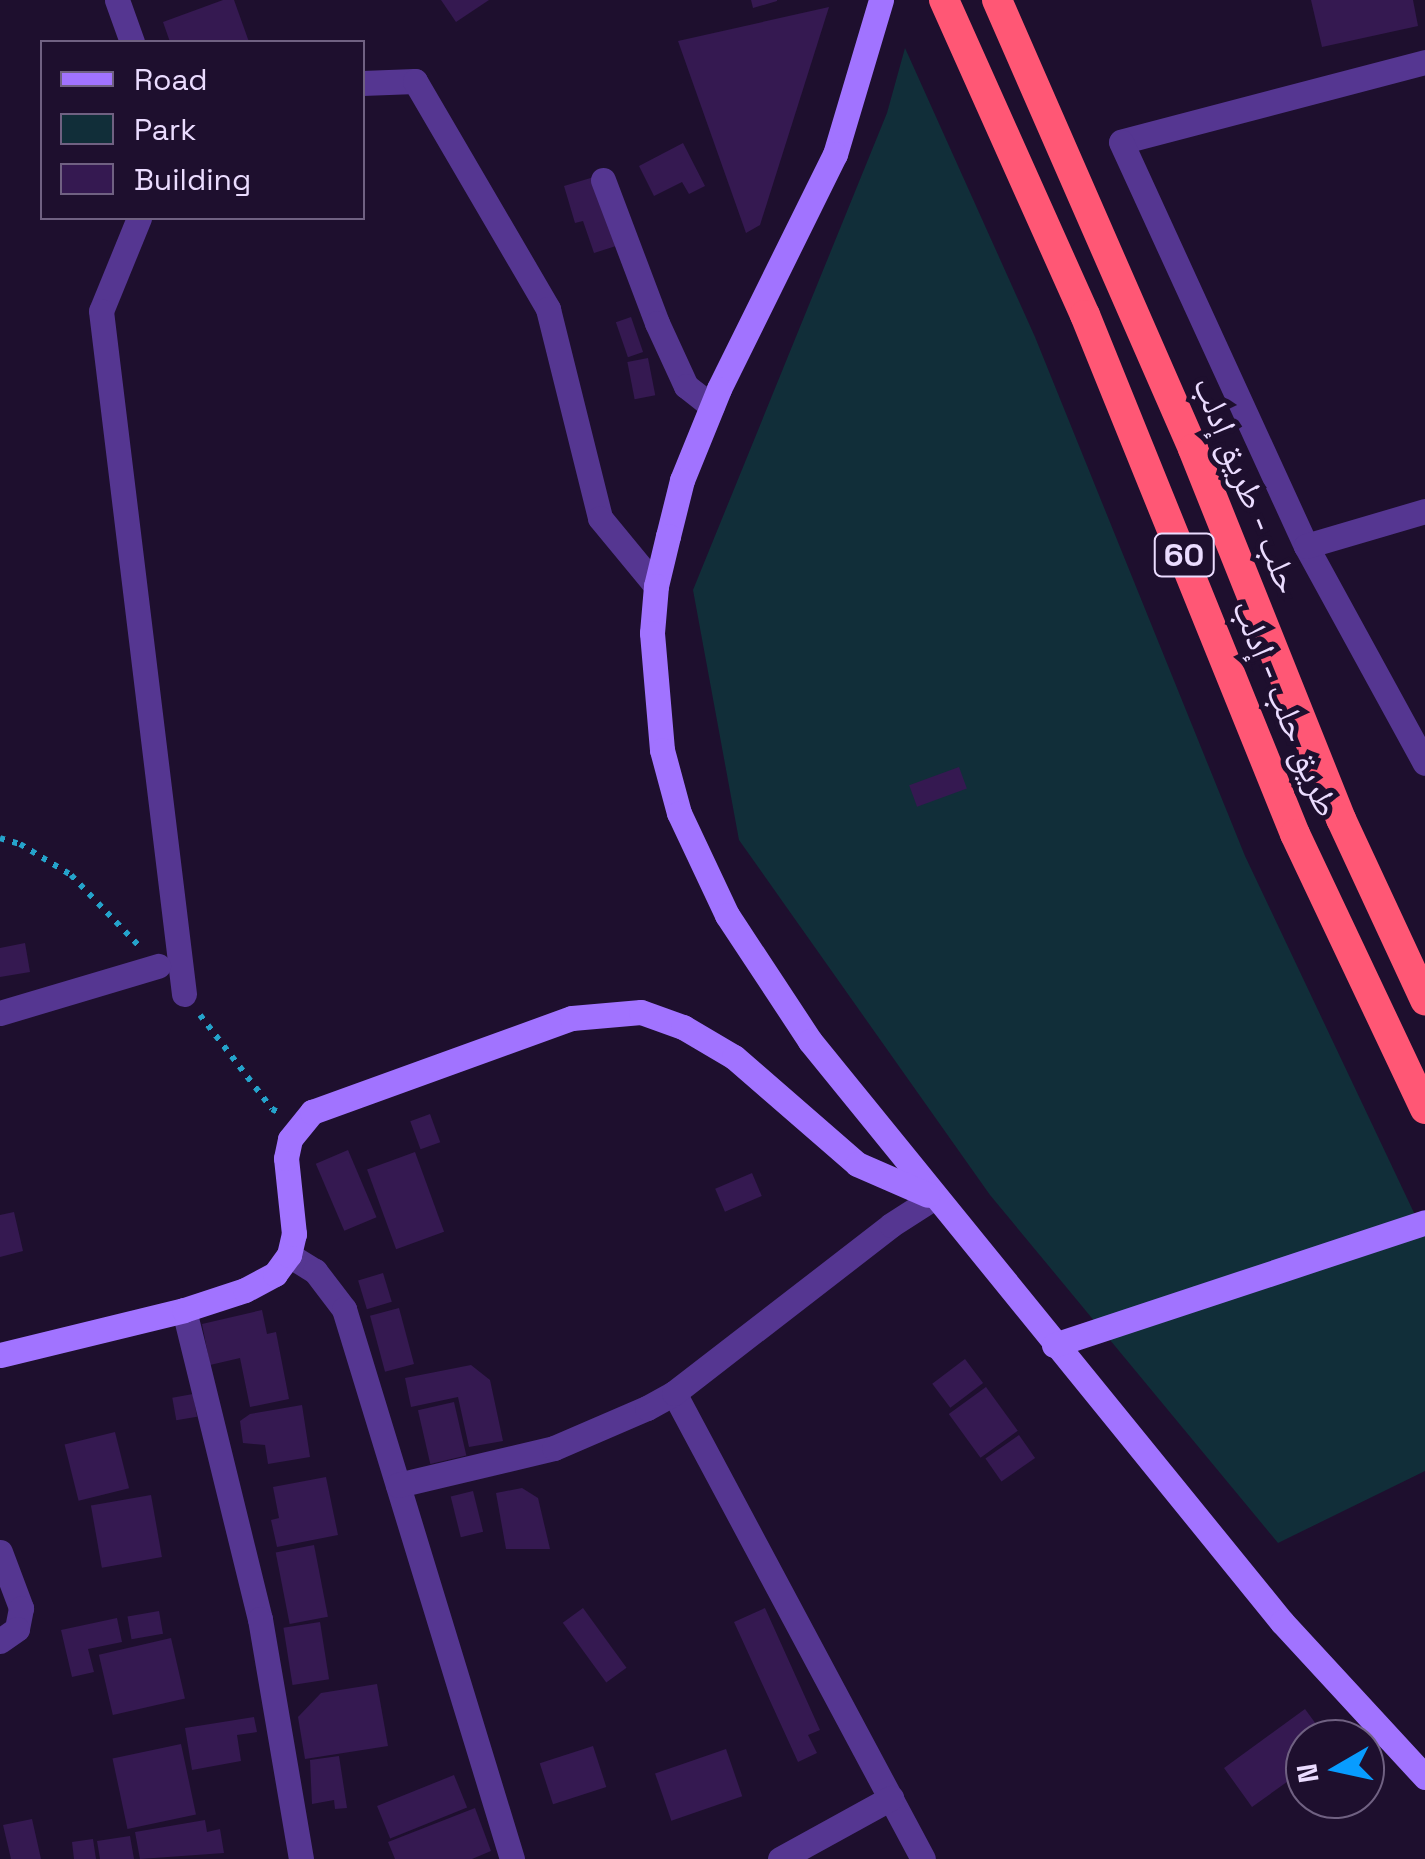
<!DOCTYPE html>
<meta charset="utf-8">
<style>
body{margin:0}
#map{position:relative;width:1425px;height:1859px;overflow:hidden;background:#1e0f2e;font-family:"Space Grotesk","Noto Naskh Arabic",sans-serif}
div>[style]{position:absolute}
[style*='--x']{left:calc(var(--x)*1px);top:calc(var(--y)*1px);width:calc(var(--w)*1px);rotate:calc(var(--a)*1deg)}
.green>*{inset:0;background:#112e39}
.building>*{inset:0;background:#351951;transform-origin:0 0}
.path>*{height:6px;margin-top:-3px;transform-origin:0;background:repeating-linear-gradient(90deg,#25a3cb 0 5px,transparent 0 13px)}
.street>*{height:25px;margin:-12.5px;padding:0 12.5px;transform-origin:12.5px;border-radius:12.5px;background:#553691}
.secondary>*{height:25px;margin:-12.5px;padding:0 12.5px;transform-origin:12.5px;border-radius:12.5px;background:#a173ff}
.highway>*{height:30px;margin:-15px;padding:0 15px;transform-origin:15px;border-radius:15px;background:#ff5775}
span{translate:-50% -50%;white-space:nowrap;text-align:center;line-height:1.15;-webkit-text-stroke:10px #1e0f2e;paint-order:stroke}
.shield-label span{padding:2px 8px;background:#1e0f2e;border:2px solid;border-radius:8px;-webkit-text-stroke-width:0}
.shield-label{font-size:32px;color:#ebdcff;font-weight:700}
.street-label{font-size:35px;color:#ebdcff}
.legend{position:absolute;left:40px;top:40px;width:325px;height:180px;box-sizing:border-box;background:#1e0f2e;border:2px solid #706182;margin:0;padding:12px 18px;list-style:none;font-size:30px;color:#ebdcff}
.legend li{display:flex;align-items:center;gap:20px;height:50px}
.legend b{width:50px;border:2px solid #706182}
.north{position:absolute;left:1285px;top:1719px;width:100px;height:100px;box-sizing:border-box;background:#1e0f2e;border:2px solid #706182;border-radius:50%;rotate:261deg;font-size:28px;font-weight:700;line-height:40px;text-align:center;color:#ebdcff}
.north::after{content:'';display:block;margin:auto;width:35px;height:45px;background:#089cff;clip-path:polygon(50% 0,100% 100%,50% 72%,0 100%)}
</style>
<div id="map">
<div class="green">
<div style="clip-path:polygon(905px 48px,1035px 337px,1245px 856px,1425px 1236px,1425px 1471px,1278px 1543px,990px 1195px,739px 840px,693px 590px,887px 113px)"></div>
</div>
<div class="building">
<div style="clip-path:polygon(223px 0,234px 0,249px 42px,170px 42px,163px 22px)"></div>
<div style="clip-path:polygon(441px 0,489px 0,456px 22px)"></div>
<div style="clip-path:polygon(751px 0,777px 0,777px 1px,753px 8px)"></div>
<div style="clip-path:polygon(1311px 0,1413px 0,1418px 26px,1322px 47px)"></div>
<div style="clip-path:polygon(829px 7px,760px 225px,746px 233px,678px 41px)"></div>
<div style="clip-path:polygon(683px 143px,705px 186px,689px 194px,682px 182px,654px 196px,639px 166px)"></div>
<div style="clip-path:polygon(594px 177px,616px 246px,594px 253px,583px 221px,575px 223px,564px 186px)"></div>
<div style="left:631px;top:317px;width:37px;height:16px;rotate:71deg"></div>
<div style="left:648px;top:358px;width:38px;height:21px;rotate:79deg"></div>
<div style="left:959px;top:767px;width:23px;height:53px;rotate:70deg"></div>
<div style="clip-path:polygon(25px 943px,30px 972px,0 977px,0 948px)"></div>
<div style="left:430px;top:1114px;width:30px;height:21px;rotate:70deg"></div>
<div style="left:348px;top:1150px;width:73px;height:35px;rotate:67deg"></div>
<div style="left:415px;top:1152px;width:85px;height:51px;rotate:70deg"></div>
<div style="left:752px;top:1173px;width:25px;height:40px;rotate:67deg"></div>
<div style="clip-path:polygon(14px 1212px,23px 1251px,0 1257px,0 1215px)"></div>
<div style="left:383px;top:1273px;width:30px;height:26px;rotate:73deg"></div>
<div style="left:399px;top:1308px;width:58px;height:30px;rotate:75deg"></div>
<div style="clip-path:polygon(262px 1310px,267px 1334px,276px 1332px,289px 1399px,250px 1407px,240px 1358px,210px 1365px,202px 1324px)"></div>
<div style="left:965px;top:1359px;width:30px;height:41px;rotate:53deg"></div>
<div style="clip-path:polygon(471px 1365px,490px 1380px,503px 1441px,469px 1447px,458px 1397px,411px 1407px,405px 1378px)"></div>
<div style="left:986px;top:1387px;width:54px;height:46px;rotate:54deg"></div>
<div style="left:193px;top:1394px;width:23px;height:21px;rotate:80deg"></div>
<div style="left:454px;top:1402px;width:55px;height:37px;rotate:77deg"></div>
<div style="clip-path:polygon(302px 1405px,310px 1457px,268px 1464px,265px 1445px,243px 1443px,240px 1421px,250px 1414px)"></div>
<div style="left:115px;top:1432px;width:58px;height:52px;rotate:76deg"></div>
<div style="left:1019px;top:1435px;width:28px;height:41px;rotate:55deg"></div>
<div style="clip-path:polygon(326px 1477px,338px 1535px,277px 1547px,271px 1520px,279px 1518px,273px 1487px)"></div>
<div style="clip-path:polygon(522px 1488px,538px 1498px,550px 1549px,506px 1549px,496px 1493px)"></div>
<div style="left:473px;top:1491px;width:42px;height:23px;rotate:76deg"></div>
<div style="left:151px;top:1495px;width:63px;height:61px;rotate:80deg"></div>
<div style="left:314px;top:1545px;width:73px;height:39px;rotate:79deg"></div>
<div style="left:583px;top:1608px;width:74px;height:25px;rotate:54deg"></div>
<div style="clip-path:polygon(765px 1608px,820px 1730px,808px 1735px,817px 1753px,798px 1762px,734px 1622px)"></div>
<div style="left:159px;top:1611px;width:23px;height:32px;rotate:80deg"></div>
<div style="clip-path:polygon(117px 1618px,122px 1642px,88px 1649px,94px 1672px,72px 1677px,61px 1630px)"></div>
<div style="left:320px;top:1622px;width:58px;height:37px;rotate:81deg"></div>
<div style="left:171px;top:1638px;width:62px;height:74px;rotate:77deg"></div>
<div style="clip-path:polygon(377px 1684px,388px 1746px,305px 1759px,298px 1717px,321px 1693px)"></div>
<div style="clip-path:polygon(1305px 1709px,1327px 1739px,1305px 1739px,1305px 1769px,1252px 1807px,1224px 1768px)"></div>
<div style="clip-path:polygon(254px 1717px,257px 1732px,237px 1735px,241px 1761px,192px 1770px,185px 1728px)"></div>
<div style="left:181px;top:1744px;width:72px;height:70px;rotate:78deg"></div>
<div style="left:593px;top:1746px;width:43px;height:56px;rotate:72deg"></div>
<div style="left:726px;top:1749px;width:50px;height:75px;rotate:71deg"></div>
<div style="clip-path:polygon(339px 1756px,347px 1808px,335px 1809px,334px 1800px,312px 1804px,310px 1760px)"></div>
<div style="left:454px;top:1775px;width:35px;height:83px;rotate:68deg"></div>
<div style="clip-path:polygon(475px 1808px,491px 1851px,472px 1859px,395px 1859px,388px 1842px)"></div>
<div style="clip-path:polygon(32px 1819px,41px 1859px,11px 1859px,3px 1825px)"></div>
<div style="clip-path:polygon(205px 1820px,207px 1832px,220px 1829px,224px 1853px,140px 1859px,135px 1832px)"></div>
<div style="clip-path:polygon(130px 1836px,134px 1859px,100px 1859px,97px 1841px)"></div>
<div style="clip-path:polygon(93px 1839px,96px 1859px,74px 1859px,72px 1842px)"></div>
</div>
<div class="path">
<div style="--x:0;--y:838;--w:21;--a:17"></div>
<div style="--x:20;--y:844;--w:60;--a:31.3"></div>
<div style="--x:71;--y:875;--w:98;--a:46.2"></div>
<div style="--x:200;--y:1015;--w:118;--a:52.5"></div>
<div style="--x:272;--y:1109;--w:9;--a:27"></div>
</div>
<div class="street">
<div style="--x:117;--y:0;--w:45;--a:70.3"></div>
<div style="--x:1425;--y:62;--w:314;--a:165.3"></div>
<div style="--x:1121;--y:142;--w:444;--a:65.4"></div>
<div style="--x:1306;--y:546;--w:247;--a:61.3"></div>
<div style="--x:362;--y:83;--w:53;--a:-2.2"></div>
<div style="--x:415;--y:81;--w:264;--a:59.7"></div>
<div style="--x:548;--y:309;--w:215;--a:76"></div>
<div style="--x:600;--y:518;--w:88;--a:50.5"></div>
<div style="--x:603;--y:180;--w:153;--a:69.3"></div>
<div style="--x:657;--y:323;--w:69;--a:65.3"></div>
<div style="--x:686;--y:386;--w:33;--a:38"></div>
<div style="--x:139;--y:218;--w:100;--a:112.2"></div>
<div style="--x:101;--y:311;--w:688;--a:83.07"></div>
<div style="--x:1306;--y:546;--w:124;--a:-16.4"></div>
<div style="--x:0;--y:1013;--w:165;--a:-16.6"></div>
<div style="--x:289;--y:1255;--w:31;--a:32"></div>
<div style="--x:315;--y:1271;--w:48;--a:52.7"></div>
<div style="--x:344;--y:1309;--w:575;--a:73.01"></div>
<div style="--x:184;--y:1310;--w:318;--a:76.2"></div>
<div style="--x:260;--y:1619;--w:243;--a:80.3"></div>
<div style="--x:674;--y:1393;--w:528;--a:61.88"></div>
<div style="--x:398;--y:1485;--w:160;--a:-13.3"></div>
<div style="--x:554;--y:1448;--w:101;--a:-23.3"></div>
<div style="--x:647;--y:1408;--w:31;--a:-29"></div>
<div style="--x:674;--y:1393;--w:274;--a:-37.7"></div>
<div style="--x:891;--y:1225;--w:50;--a:-32.7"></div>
<div style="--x:0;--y:1552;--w:60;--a:69.4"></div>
<div style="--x:21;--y:1608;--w:21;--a:101"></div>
<div style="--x:17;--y:1629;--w:21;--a:145"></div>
<div style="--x:780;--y:1859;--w:127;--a:-28.8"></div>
</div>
<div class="secondary">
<div style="--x:881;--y:0;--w:161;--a:106.6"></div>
<div style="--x:835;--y:154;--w:262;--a:116.3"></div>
<div style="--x:719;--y:389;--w:98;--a:112.1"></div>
<div style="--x:682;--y:480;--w:58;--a:104"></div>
<div style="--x:668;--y:536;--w:51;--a:103.5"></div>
<div style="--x:656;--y:586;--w:47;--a:94.9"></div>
<div style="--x:652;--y:633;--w:117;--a:85.1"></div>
<div style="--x:662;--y:750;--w:65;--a:74.9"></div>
<div style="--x:679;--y:813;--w:113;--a:64.8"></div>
<div style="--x:727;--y:915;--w:151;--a:56.6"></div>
<div style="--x:810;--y:1041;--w:749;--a:50.91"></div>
<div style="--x:1282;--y:1622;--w:211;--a:47.3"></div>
<div style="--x:1054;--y:1345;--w:391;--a:-18.3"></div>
<div style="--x:0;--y:1355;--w:189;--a:-13.7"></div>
<div style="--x:184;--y:1310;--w:64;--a:-18.2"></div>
<div style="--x:245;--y:1290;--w:34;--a:-28"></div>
<div style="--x:275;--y:1274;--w:24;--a:-54"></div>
<div style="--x:289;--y:1255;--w:22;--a:-77"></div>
<div style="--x:294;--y:1234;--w:76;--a:-96"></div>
<div style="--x:286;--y:1158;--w:19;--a:-78"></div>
<div style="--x:290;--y:1139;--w:35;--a:-51"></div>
<div style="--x:312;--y:1112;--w:276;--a:-19.9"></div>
<div style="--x:572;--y:1018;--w:69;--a:-5"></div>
<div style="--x:641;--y:1012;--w:45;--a:19.7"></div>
<div style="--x:683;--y:1027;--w:59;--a:30.5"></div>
<div style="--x:734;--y:1057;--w:163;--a:41"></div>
<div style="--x:857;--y:1164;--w:77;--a:23.6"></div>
</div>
<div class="highway">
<div style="--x:944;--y:0;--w:345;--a:65.9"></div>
<div style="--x:1085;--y:315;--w:560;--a:67.97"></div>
<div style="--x:1295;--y:834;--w:304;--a:64.7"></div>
<div style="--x:997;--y:0;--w:490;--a:66.4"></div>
<div style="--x:1193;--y:449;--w:399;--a:68.2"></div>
<div style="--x:1341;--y:819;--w:200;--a:65.1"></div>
</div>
<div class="shield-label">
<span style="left:1184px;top:555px">60</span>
</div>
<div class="street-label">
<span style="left:1247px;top:485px;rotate:68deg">حلب - طريق إدلب</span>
<span style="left:1286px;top:708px;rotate:68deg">طريق حلب - إدلب</span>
</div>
<ul class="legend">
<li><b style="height:12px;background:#a173ff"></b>Road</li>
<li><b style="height:28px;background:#112e39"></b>Park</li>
<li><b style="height:28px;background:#351951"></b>Building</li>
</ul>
<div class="north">N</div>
</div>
